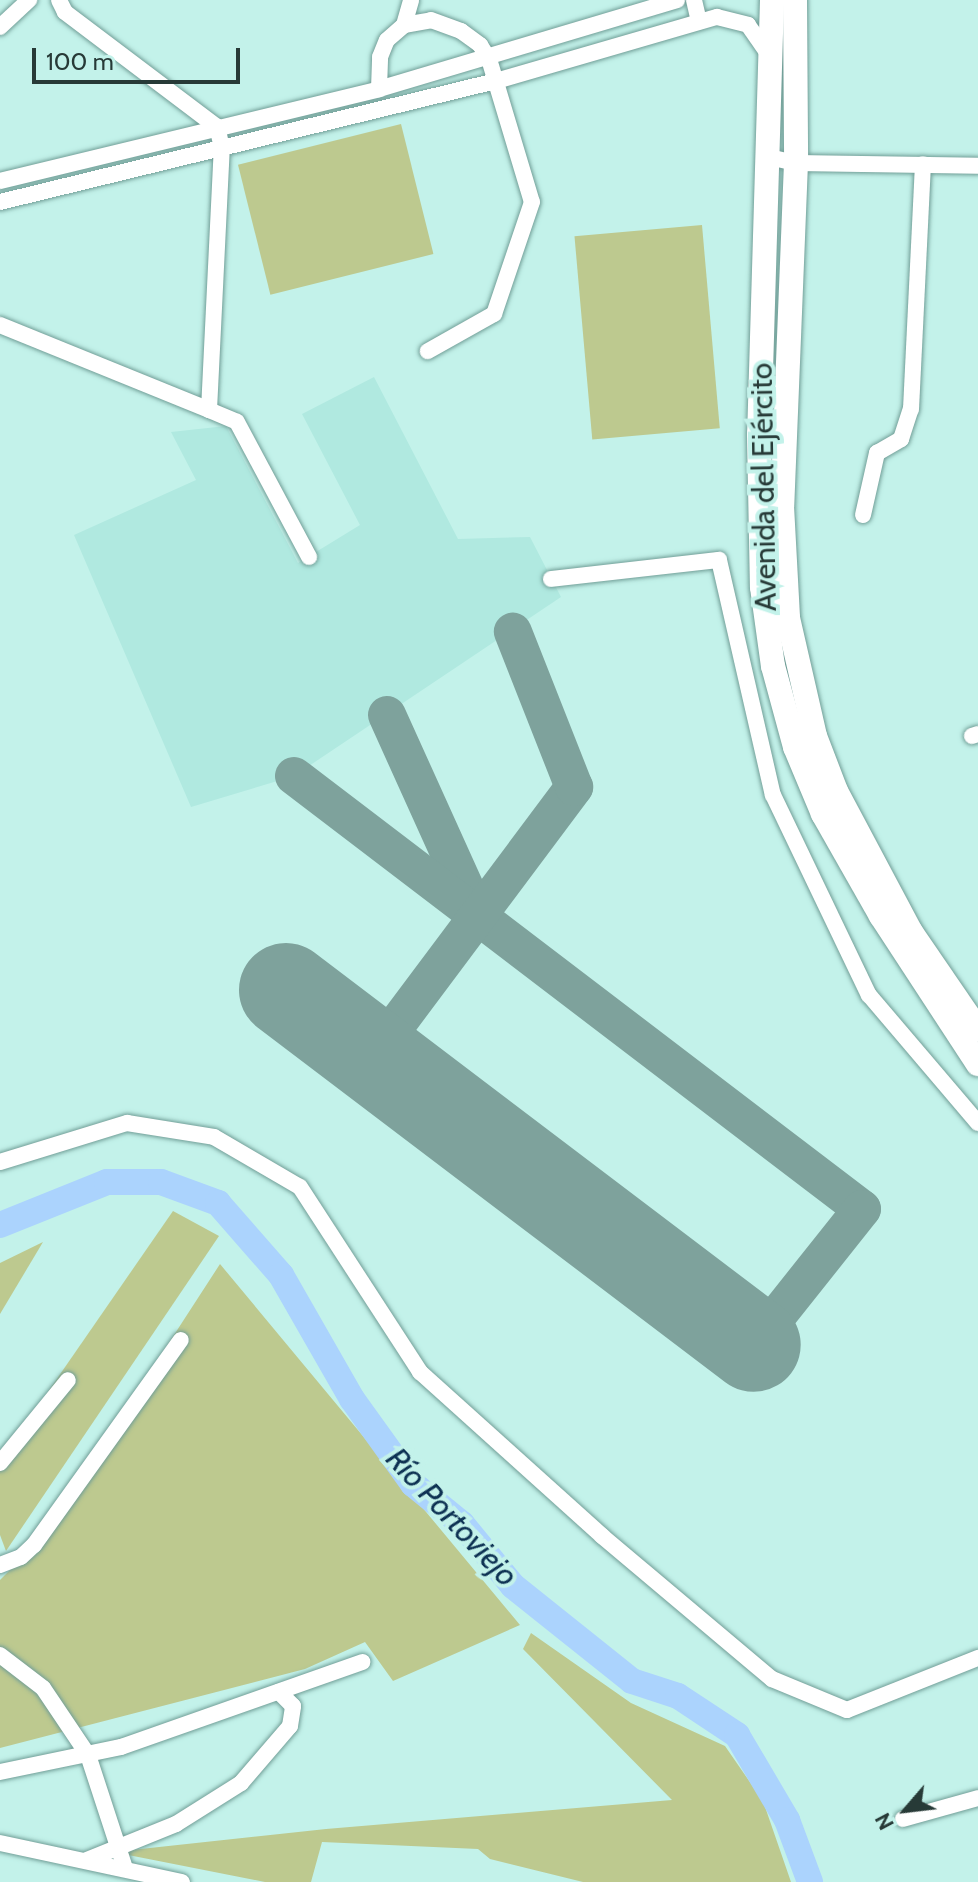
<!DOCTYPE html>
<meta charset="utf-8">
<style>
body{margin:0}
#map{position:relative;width:978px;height:1882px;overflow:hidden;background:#c3f2ea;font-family:Cabin,sans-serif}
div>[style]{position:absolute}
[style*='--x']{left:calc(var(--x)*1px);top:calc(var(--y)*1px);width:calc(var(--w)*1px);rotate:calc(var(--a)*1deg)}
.built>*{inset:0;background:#b0e9e0}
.green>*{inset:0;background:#bdc98f;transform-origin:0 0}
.river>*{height:26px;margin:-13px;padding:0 13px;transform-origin:13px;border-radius:13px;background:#abd3fd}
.taxiway>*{height:38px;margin:-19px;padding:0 19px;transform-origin:19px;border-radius:19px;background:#7ea29c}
.runway>*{height:94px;margin:-47px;padding:0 47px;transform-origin:47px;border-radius:47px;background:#7ea29c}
.roads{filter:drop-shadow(0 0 2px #719e97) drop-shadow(0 0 2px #719e97)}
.street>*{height:16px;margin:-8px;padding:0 8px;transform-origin:8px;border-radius:8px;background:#fff}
.secondary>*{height:24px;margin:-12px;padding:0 12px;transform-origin:12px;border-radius:12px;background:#fff}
span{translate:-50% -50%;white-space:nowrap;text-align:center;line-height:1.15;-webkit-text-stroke:8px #c3f2ea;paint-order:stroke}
.street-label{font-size:30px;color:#273a37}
.water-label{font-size:32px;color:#0d3152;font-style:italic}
.north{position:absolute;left:866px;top:1770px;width:80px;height:80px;-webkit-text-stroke:6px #c3f2ea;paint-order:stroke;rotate:242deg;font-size:22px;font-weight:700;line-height:32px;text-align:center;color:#273a37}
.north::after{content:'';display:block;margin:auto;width:28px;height:36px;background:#273a37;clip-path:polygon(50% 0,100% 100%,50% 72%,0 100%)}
.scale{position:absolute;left:32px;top:48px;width:208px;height:36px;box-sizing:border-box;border:4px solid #273a37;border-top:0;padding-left:10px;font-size:24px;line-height:28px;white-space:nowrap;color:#273a37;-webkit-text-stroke:6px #c3f2ea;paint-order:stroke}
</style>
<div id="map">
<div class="built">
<div style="clip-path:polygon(374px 377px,458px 539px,530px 537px,561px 597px,294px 776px,191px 807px,74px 535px,196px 480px,171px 432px,226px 426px,298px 563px,360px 525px,302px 414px)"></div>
</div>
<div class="green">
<div style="left:401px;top:124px;width:134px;height:168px;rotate:76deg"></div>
<div style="left:702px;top:225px;width:204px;height:128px;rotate:85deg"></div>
<div style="clip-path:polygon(173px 1211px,219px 1236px,6px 1551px,0 1535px,0 1461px)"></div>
<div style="clip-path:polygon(43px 1242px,0 1314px,0 1263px)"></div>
<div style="clip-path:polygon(220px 1264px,520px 1625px,393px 1681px,365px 1642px,305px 1669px,0 1748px,0 1580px,43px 1537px)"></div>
<div style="clip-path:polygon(531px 1633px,631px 1703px,725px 1746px,763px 1801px,791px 1882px,583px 1882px,490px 1859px,478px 1849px,322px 1842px,311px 1882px,265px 1882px,113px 1852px,326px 1829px,672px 1800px,523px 1649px)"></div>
</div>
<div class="river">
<div style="--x:0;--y:1225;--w:115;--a:-21.9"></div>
<div style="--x:107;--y:1182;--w:54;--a:0"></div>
<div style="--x:161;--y:1182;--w:61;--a:20.2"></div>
<div style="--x:218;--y:1203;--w:96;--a:48.8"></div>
<div style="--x:281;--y:1275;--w:143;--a:60.2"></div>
<div style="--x:352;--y:1399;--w:105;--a:54.3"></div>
<div style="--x:413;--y:1484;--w:63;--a:39.2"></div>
<div style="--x:462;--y:1524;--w:80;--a:50.6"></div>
<div style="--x:513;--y:1586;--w:152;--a:38.6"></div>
<div style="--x:632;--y:1681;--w:48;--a:18.1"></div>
<div style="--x:678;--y:1696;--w:71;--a:33.5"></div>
<div style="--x:737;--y:1735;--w:99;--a:59.5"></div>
<div style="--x:787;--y:1820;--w:66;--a:69.6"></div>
</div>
<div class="taxiway">
<div style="--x:387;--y:715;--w:218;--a:65.7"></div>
<div style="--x:294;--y:776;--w:714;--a:37.32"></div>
<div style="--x:862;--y:1209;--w:174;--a:128.5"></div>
<div style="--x:373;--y:1056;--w:336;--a:-53.2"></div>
<div style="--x:574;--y:787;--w:167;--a:-111.5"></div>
</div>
<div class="runway">
<div style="--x:286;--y:990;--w:587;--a:37.18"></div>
</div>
<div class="roads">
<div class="street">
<div style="--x:694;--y:0;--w:22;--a:77"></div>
<div style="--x:404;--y:25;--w:26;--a:-74"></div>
<div style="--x:0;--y:27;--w:40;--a:-43"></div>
<div style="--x:379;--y:89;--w:32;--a:-88"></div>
<div style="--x:380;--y:57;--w:18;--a:-68"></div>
<div style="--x:387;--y:40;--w:23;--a:-41"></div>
<div style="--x:404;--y:25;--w:27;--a:-10"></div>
<div style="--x:431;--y:20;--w:32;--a:20"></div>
<div style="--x:461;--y:31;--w:24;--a:36"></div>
<div style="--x:480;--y:45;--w:17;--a:57"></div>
<div style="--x:489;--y:59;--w:149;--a:73.3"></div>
<div style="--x:532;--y:202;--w:118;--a:108.7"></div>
<div style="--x:494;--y:314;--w:76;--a:150.7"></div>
<div style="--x:769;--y:157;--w:28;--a:13"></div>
<div style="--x:796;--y:163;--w:182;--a:0.9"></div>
<div style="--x:0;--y:181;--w:390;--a:-13.6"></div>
<div style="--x:379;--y:89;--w:311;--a:-16.6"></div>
<div style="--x:0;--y:202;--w:511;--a:-13.71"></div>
<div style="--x:496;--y:81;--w:230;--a:-16.2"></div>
<div style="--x:717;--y:17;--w:32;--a:14"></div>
<div style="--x:748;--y:25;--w:37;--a:55"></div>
<div style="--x:0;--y:325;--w:226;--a:22.1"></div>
<div style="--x:209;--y:410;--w:262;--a:-87.2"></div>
<div style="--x:222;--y:148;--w:22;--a:-103"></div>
<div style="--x:217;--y:127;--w:191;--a:-142.9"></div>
<div style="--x:65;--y:12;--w:13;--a:-117"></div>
<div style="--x:209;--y:410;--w:30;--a:23"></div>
<div style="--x:237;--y:422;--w:153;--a:61.9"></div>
<div style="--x:863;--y:515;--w:64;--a:-77.3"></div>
<div style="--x:877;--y:453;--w:28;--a:-30"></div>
<div style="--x:901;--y:439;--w:32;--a:-72"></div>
<div style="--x:911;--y:409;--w:245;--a:-87.2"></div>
<div style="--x:551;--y:579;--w:169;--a:-6.5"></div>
<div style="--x:719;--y:560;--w:241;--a:77.1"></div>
<div style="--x:773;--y:795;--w:222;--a:64.4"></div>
<div style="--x:869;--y:995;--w:168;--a:49.6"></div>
<div style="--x:972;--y:736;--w:6;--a:-18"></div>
<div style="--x:0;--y:1162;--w:133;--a:-17.1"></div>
<div style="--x:127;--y:1123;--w:88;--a:9.1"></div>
<div style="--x:214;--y:1137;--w:99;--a:30.2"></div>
<div style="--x:300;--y:1187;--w:221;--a:57"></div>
<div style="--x:420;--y:1372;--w:245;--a:42"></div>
<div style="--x:602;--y:1536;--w:222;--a:40.1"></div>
<div style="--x:772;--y:1679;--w:81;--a:22.5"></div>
<div style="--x:847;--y:1710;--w:141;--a:-21.7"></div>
<div style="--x:0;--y:1463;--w:107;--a:-50.7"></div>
<div style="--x:0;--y:1565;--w:22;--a:-21"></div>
<div style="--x:21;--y:1557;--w:18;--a:-43"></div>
<div style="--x:34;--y:1545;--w:252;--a:-54.4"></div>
<div style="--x:0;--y:1655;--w:54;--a:37.5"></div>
<div style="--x:43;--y:1688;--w:81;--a:56.1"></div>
<div style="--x:88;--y:1755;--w:119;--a:71.9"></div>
<div style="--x:0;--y:1772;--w:124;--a:-11.7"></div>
<div style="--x:121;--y:1747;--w:256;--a:-19.4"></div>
<div style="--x:903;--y:1819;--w:78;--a:-15.6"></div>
<div style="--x:0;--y:1843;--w:186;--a:12.1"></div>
<div style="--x:87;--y:1860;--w:96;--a:-22"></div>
<div style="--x:176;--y:1824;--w:77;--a:-32.2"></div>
<div style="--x:241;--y:1783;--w:75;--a:-49.3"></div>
<div style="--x:290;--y:1726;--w:20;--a:-81"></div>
<div style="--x:293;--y:1706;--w:20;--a:-135"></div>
</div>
<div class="secondary">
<div style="--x:772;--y:0;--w:434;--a:91.7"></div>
<div style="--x:759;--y:434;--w:153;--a:88.9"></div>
<div style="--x:762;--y:587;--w:80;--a:82.1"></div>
<div style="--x:773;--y:666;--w:84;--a:74.8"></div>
<div style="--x:795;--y:747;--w:73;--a:67.3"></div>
<div style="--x:823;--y:814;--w:117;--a:60.4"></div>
<div style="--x:881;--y:916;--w:177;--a:56.8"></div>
<div style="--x:795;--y:0;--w:163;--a:89.6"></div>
<div style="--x:796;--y:163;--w:343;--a:92.3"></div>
<div style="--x:782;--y:506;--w:112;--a:86.9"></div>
<div style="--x:788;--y:618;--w:121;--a:77.1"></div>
<div style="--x:815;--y:736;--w:59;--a:69.1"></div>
<div style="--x:836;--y:791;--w:160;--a:62"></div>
<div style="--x:911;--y:932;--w:119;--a:55.6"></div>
</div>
</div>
<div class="street-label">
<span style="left:764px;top:487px;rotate:-91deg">Avenida del Ejército</span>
</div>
<div class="water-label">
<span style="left:452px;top:1517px;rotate:47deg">Río Portoviejo</span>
</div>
<div class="north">N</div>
<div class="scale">100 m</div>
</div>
